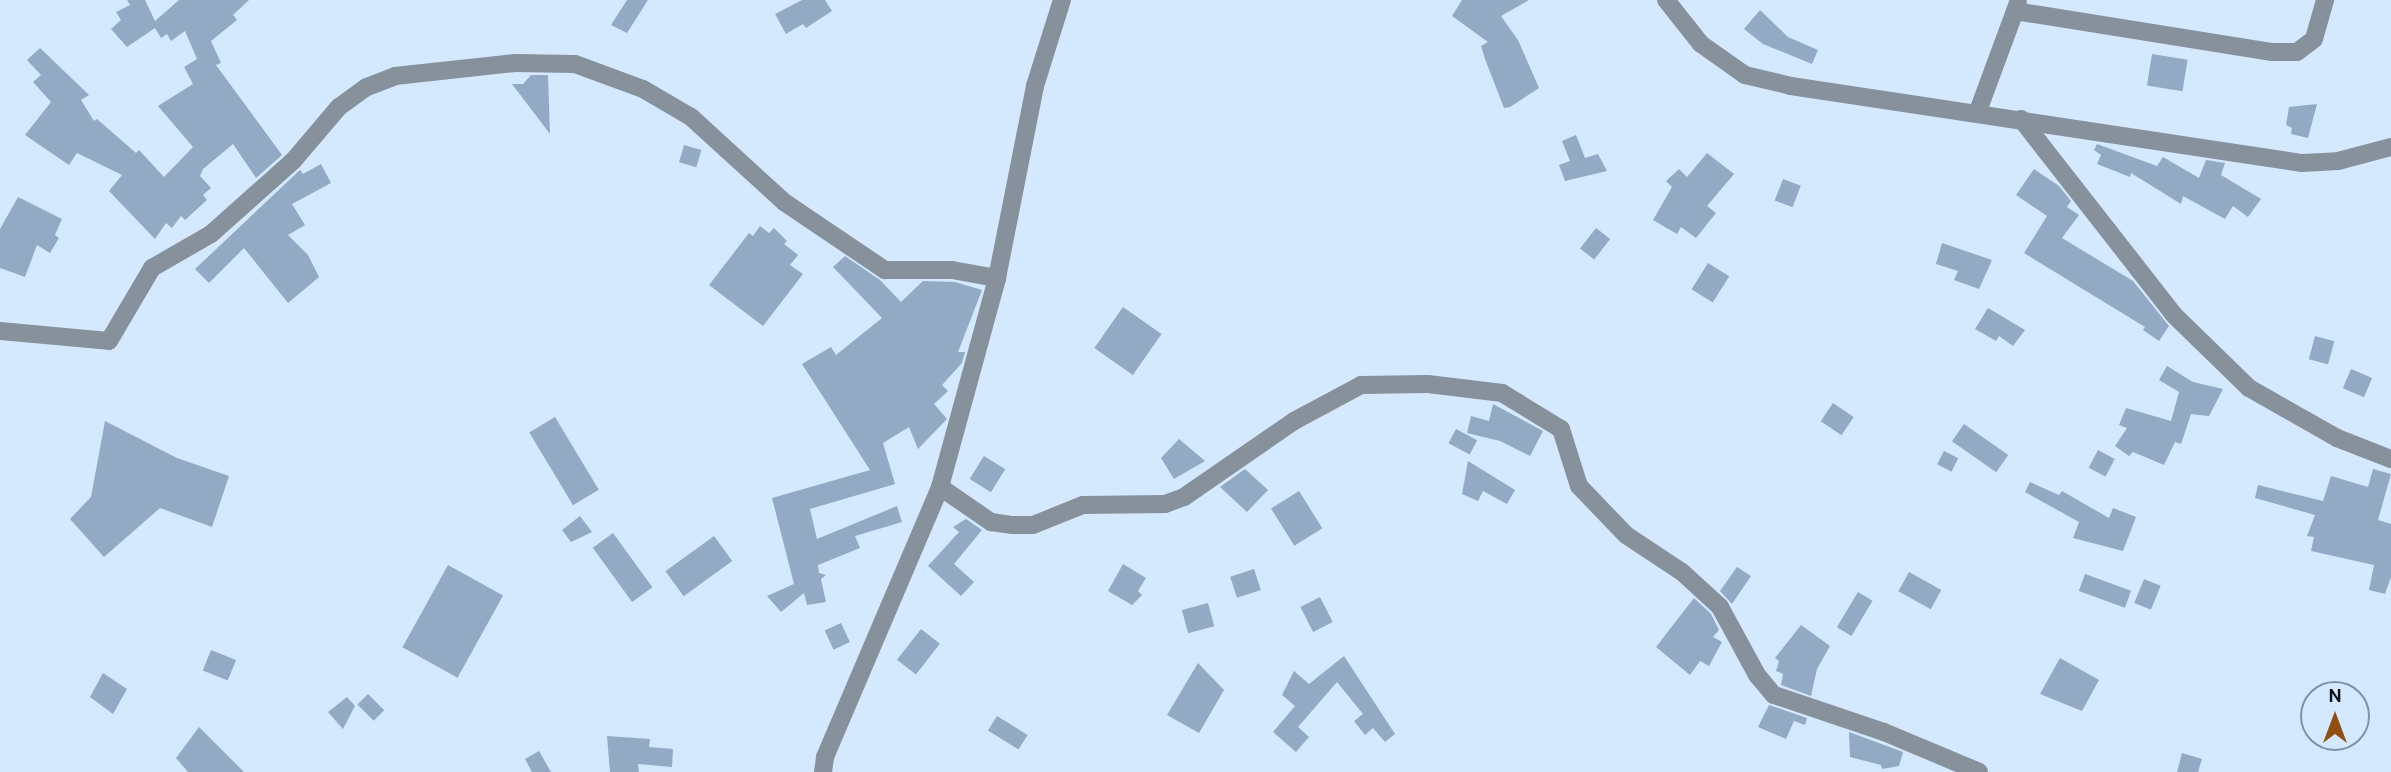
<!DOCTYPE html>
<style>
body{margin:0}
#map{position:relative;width:2391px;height:772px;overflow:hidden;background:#d4e8fe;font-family:Overpass,sans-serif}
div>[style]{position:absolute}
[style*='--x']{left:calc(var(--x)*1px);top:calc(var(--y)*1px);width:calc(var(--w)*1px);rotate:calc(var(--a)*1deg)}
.building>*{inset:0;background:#93aac4;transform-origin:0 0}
.minor>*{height:18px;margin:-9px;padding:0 9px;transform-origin:9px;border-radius:9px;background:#87919c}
span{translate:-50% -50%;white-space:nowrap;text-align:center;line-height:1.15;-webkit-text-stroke:7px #d4e8fe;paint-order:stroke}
.north{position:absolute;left:2300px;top:681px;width:70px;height:70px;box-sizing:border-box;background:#d4e8fe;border:2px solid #8392a3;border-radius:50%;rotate:0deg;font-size:19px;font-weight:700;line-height:28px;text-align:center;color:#09111a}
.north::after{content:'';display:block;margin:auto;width:24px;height:32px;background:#8e5014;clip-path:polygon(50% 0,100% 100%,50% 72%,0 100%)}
</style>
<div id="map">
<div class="building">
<div style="clip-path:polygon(127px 0,145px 0,155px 21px,179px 0,249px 0,233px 15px,237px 20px,211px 41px,221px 63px,216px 65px,282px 155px,256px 178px,233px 144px,203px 169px,200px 176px,211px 188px,203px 195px,207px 200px,185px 220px,181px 216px,172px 228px,166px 223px,155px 239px,109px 191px,122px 175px,77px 153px,69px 165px,25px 135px,51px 102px,33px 82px,41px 75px,27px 60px,40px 48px,89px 95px,81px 100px,94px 121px,97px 119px,136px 153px,139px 150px,164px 177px,193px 147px,158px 106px,193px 84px,184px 67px,197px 59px,185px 31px,171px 41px,167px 34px,161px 38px,155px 28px,127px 47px,111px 29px,121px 20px,116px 12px,130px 5px)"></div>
<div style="clip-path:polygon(627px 0,648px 0,627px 33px,611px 25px)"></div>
<div style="clip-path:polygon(802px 0,825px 0,832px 11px,806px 28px,803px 24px,786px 34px,775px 14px)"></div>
<div style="clip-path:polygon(1462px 0,1529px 0,1501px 16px,1518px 40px,1539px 88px,1510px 107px,1504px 108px,1485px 59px,1481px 46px,1488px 42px,1452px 16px)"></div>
<div style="clip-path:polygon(1760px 10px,1788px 37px,1818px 50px,1812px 64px,1763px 44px,1744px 29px)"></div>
<div style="left:2152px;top:54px;width:36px;height:32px;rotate:9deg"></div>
<div style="clip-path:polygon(531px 75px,548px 75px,550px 134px,512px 84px,523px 84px)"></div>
<div style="clip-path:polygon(2317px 104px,2308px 138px,2291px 134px,2292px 128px,2286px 125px,2289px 107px)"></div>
<div style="clip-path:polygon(1576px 135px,1585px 158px,1598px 154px,1607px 171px,1565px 181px,1559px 165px,1570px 161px,1562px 141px)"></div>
<div style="clip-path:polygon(2097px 144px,2157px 166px,2163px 157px,2199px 178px,2206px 160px,2225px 163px,2221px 175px,2261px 199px,2248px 217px,2233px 206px,2225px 219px,2183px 196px,2181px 204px,2131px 173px,2130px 177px,2097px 164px,2101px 155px,2094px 150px)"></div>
<div style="left:684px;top:145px;width:18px;height:18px;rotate:16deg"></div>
<div style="clip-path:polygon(1707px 153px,1734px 174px,1707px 206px,1716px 213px,1696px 238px,1681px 227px,1677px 234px,1653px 220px,1672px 187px,1666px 181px,1679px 169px,1687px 177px)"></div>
<div style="clip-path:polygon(321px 164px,331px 183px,292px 204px,305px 225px,288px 235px,308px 255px,319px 277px,300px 293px,288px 303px,244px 248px,209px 283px,195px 269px,300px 170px,303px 174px)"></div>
<div style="clip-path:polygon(2034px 169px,2059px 186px,2071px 201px,2067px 207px,2079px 215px,2062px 238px,2133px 281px,2169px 326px,2159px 341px,2143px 330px,2145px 327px,2024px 253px,2047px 216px,2016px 195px)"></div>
<div style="left:1783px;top:179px;width:19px;height:23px;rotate:21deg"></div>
<div style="clip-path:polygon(18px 197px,62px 219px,55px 235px,59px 238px,50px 253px,37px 245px,25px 277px,0 268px,0 229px)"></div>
<div style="clip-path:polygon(760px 226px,769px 233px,774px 228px,787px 241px,784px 244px,798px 255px,790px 265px,803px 274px,763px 326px,709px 285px,749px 233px,753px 236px)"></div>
<div style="left:1596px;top:228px;width:18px;height:26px;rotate:38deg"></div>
<div style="clip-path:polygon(1942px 243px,1992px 260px,1979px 289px,1954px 280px,1958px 271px,1936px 264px)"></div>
<div style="clip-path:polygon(845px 256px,880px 280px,901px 302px,923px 281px,955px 282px,982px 290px,958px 352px,965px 352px,962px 363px,942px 385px,948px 391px,934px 404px,947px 419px,918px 449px,909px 427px,883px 443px,895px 484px,810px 509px,817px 539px,897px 506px,902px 522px,855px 536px,860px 548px,818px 565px,819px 573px,826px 575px,821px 579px,826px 602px,807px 605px,804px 593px,781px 612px,767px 596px,794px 584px,772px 498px,870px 470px,802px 364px,831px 347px,836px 355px,882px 318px,833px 267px)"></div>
<div style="left:1708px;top:263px;width:25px;height:31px;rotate:32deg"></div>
<div style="left:1123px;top:307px;width:47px;height:50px;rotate:35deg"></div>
<div style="clip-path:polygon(1988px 308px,2025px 330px,2013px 346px,1999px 336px,1996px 341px,1975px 329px)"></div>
<div style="left:2315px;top:336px;width:20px;height:24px;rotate:15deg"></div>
<div style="clip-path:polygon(2167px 366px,2193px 382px,2223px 389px,2209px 416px,2191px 414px,2181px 444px,2175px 442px,2164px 465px,2133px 452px,2129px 456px,2115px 446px,2127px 428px,2119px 425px,2126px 408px,2171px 421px,2179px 392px,2159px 380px)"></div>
<div style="left:2351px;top:369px;width:23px;height:21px;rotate:23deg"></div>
<div style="left:1833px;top:403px;width:25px;height:22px;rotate:34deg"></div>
<div style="clip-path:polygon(1493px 404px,1543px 431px,1530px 456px,1500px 441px,1467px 433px,1471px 416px,1489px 421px)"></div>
<div style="left:555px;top:417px;width:85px;height:30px;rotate:59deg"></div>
<div style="clip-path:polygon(105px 421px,177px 458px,229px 476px,212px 527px,160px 508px,104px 557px,70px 519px,91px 497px)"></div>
<div style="left:1964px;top:424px;width:54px;height:21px;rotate:35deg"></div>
<div style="left:1456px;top:429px;width:24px;height:16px;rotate:28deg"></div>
<div style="clip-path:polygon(1179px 439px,1205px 461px,1174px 479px,1161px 458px)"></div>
<div style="left:2098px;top:450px;width:19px;height:20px;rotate:28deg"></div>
<div style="left:1944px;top:451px;width:16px;height:15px;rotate:27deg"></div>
<div style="left:984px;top:456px;width:25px;height:27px;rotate:32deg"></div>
<div style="clip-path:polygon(1468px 461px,1515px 490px,1507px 504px,1483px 491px,1478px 501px,1462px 494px)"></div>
<div style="clip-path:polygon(1245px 469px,1268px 490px,1247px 512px,1220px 487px)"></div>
<div style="clip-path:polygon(2373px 469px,2391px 474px,2378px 520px,2391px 524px,2391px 577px,2385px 594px,2369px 590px,2374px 565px,2311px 551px,2314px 537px,2307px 536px,2315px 515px,2255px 498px,2258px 485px,2323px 501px,2331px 476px,2368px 487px)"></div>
<div style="clip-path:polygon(2030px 482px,2059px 495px,2062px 491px,2109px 518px,2113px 508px,2136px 517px,2123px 551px,2073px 538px,2079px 522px,2025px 492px)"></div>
<div style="left:1299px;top:491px;width:44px;height:33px;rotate:58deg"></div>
<div style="clip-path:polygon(580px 516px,592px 532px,571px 542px,562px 530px)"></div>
<div style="clip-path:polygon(966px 519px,982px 530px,954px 564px,974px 582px,961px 596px,928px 566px,959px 532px,953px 527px)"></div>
<div style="left:613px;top:533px;width:67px;height:25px;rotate:54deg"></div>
<div style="left:714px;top:536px;width:31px;height:60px;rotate:54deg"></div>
<div style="clip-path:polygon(1123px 564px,1146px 578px,1138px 591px,1142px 595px,1132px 605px,1108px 591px)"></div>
<div style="left:448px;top:565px;width:63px;height:94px;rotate:29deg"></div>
<div style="clip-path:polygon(1737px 567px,1751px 576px,1732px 604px,1720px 591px)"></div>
<div style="left:1254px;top:569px;width:22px;height:25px;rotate:72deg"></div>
<div style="left:1909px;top:572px;width:37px;height:22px;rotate:29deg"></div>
<div style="left:2085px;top:574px;width:49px;height:18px;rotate:20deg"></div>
<div style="left:2144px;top:579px;width:18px;height:26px;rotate:22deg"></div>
<div style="left:1858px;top:592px;width:17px;height:41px;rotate:31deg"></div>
<div style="left:1320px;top:597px;width:28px;height:22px;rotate:63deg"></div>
<div style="clip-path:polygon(1694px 598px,1711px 614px,1719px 630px,1713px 637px,1722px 642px,1709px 666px,1700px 661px,1690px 675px,1656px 647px)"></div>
<div style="left:1208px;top:603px;width:24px;height:27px;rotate:75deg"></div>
<div style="left:841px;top:623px;width:21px;height:18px;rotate:65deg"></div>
<div style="clip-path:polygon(1801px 625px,1830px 646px,1817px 669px,1811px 696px,1781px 685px,1783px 674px,1776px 671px,1779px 661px,1775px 658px)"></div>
<div style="left:921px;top:629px;width:24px;height:39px;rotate:38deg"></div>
<div style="left:211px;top:650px;width:27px;height:22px;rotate:22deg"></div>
<div style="clip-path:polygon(1344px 656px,1395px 734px,1385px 742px,1373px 728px,1365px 735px,1354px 721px,1363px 714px,1337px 682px,1298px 727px,1309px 737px,1296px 752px,1273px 732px,1295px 706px,1282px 695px,1294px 671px,1309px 684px)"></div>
<div style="clip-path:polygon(2060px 658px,2099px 680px,2082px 711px,2040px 694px)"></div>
<div style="clip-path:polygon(1198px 663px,1224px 690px,1199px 733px,1167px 715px)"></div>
<div style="clip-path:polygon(103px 673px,127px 689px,113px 714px,90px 697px)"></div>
<div style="left:368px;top:694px;width:23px;height:15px;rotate:45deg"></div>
<div style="clip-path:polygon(347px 697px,355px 706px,343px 729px,328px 712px)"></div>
<div style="clip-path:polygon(1769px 705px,1807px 718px,1805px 725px,1794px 721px,1786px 739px,1758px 727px)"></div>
<div style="left:997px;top:716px;width:36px;height:17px;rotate:32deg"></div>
<div style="clip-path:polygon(199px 727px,244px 772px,188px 772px,176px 758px)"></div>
<div style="clip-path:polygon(1849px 732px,1903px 752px,1899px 766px,1882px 769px,1881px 765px,1850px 757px)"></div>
<div style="clip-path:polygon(607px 736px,650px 739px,649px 747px,673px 749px,672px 767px,638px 764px,639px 772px,610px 772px)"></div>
<div style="clip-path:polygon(539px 751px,551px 772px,532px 772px,525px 759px)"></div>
<div style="clip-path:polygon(2182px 753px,2202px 759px,2198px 772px,2177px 772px)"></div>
</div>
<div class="minor">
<div style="--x:1666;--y:0;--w:56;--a:51.5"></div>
<div style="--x:1701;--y:44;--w:54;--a:35.2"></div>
<div style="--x:1745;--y:75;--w:47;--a:13.4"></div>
<div style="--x:1791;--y:86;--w:517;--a:8.57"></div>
<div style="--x:2302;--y:163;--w:36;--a:-3"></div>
<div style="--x:2338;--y:161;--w:55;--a:-14.8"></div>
<div style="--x:2015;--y:11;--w:259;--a:9.1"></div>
<div style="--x:2271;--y:52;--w:26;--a:0"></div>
<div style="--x:2297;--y:52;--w:21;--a:-37"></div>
<div style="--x:2314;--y:39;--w:41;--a:-74.2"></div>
<div style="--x:1978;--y:111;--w:115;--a:-69.7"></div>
<div style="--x:2021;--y:119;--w:249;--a:52"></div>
<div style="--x:2174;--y:315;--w:105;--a:44.2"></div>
<div style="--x:2249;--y:388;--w:101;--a:29.6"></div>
<div style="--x:2337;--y:438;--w:58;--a:21.3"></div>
<div style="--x:0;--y:331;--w:109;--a:5.2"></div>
<div style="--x:109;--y:341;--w:85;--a:-59.5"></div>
<div style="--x:152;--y:268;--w:68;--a:-30"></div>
<div style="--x:211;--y:234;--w:110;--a:-41.7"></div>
<div style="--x:293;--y:161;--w:71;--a:-49.6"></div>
<div style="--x:339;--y:107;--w:34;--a:-36"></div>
<div style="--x:367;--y:87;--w:30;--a:-21"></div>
<div style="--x:395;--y:76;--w:121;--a:-6.2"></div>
<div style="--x:515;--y:63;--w:60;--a:1"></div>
<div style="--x:575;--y:64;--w:72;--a:20.2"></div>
<div style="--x:643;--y:89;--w:56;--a:30.3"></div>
<div style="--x:691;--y:117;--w:126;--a:42.4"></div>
<div style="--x:784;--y:202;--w:122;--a:34"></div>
<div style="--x:885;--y:270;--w:67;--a:0"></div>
<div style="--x:952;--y:270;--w:46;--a:10.1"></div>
<div style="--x:940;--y:487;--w:62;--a:34.5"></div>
<div style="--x:991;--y:522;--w:22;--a:8"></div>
<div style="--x:1013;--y:525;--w:20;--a:0"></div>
<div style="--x:1033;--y:525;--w:54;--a:-21.8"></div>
<div style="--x:1083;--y:505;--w:82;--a:-0.7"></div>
<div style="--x:1165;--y:504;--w:20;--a:-20"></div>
<div style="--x:1184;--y:497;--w:134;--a:-34.6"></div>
<div style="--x:1294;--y:421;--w:76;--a:-28.2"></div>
<div style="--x:1361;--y:385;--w:67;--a:-0.9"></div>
<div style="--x:1428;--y:384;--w:75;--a:6.9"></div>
<div style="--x:1502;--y:393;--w:69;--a:31.4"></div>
<div style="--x:1561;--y:429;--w:60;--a:72.5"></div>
<div style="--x:1579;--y:486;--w:68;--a:46.2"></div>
<div style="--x:1626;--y:535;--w:67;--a:33.5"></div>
<div style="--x:1682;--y:572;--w:52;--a:42.6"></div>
<div style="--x:1720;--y:607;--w:77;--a:61.4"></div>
<div style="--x:1757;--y:675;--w:26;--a:50"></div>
<div style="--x:1774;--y:695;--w:116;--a:18.6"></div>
<div style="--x:1884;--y:732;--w:103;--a:22.8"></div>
<div style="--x:823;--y:772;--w:15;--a:-82"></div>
<div style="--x:825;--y:757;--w:293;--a:-66.9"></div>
<div style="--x:940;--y:487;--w:217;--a:-74.7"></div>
<div style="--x:997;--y:278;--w:196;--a:-78.8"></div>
<div style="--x:1035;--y:86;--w:90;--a:-72.6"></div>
</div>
<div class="north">N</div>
</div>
